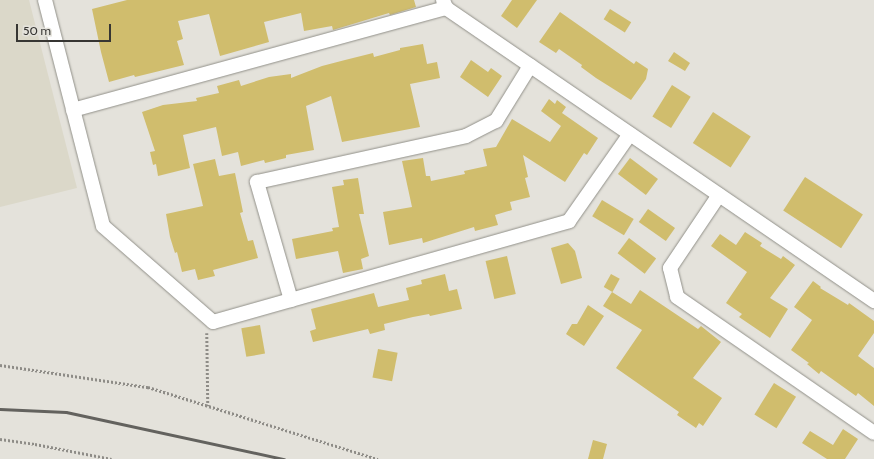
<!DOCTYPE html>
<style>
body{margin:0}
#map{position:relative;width:874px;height:459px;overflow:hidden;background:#e4e2db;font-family:Cabin,sans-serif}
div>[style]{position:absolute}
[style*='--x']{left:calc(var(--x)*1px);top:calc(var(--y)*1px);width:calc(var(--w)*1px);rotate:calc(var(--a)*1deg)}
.built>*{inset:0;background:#dbd8c9}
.building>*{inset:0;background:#d0bd6d;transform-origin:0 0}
.path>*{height:2.5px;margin-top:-1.25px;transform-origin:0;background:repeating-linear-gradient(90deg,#8e8c87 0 2px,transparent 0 4px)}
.roads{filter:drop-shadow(0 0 1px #919089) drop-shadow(0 0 1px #919089)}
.minor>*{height:14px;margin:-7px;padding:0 7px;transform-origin:7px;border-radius:7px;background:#fff}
.rail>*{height:3px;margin:-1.5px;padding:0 1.5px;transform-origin:1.5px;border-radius:1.5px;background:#63625e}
span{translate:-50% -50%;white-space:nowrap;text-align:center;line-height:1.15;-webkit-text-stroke:3px #e4e2db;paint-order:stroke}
.scale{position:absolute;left:16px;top:24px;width:95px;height:18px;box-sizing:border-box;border:2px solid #373633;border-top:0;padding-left:5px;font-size:12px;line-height:14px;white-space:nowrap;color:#373633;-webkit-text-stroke:3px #e4e2db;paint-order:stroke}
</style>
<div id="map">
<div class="built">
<div style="clip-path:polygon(0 0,29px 0,77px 188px,0 207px)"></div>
</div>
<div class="building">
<div style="clip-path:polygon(127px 0,414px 0,416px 7px,390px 15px,389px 13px,333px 30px,332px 26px,304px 31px,301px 13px,264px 22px,269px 42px,220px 56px,209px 14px,178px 21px,183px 39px,177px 41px,184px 65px,135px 77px,134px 75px,109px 82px,101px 52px,92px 9px)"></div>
<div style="clip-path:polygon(512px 0,537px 0,517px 28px,501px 16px)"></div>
<div style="left:610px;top:9px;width:25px;height:12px;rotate:32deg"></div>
<div style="clip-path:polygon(560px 12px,634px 64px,636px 61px,648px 69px,646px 79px,631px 100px,596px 78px,581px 67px,582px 65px,559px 49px,556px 53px,539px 42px)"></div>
<div style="clip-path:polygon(423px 44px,427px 64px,437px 62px,440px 78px,410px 84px,420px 127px,342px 142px,331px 96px,306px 106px,314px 150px,286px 155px,286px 158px,265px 163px,264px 160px,241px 166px,238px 152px,222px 156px,216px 127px,183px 135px,190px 168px,158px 176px,156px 164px,153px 165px,150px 152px,155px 151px,142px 112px,163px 105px,197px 101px,196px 98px,219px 93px,217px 86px,239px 80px,241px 86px,269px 77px,291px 74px,291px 78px,322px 66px,345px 60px,373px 53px,374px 57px,400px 50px,400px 48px)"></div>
<div style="clip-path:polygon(674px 52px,690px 63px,685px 71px,668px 61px)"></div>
<div style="clip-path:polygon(471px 60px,488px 72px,491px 68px,502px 76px,488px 97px,460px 77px)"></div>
<div style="left:672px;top:85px;width:22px;height:37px;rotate:32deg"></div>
<div style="clip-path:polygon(549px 99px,555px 104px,557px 100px,566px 107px,562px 113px,598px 138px,587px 155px,584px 153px,565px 182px,523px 155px,528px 177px,525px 178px,530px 197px,510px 202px,512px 210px,495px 215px,498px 225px,475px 231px,474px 227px,423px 243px,422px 238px,389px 245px,383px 212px,412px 207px,402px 161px,423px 158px,426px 176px,430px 176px,431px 181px,465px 174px,464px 171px,487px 166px,483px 149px,496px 147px,512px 119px,550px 142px,561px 126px,541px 111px)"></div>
<div style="left:713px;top:112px;width:45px;height:37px;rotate:33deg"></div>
<div style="left:630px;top:158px;width:35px;height:20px;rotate:37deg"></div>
<div style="clip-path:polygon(215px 159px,219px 176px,235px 173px,243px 212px,240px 213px,248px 241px,253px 240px,258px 258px,213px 270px,215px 276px,198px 280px,195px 269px,182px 272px,177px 252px,175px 253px,170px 237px,166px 214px,203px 206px,193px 164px)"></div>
<div style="left:805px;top:177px;width:69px;height:40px;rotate:33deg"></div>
<div style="clip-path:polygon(358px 178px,364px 214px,359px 214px,369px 256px,361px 259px,363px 269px,343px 273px,338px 251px,296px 259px,292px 239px,333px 231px,332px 228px,339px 227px,332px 187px,344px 185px,343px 180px)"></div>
<div style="left:602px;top:200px;width:37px;height:19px;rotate:31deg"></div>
<div style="left:648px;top:209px;width:33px;height:16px;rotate:35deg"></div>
<div style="clip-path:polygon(745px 232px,762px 243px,760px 246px,781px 259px,783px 256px,795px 265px,770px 298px,788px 309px,770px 338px,739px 317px,742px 314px,726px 303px,747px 272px,711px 246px,720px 234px,736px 245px)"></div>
<div style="left:629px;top:238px;width:34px;height:19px;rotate:37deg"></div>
<div style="clip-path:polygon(568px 243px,575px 251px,582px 278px,561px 284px,551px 248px)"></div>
<div style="left:507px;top:256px;width:39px;height:22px;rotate:77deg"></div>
<div style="clip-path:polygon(445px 274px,449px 291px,457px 289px,462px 309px,430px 316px,429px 314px,413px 317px,384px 324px,385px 330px,370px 334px,368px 329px,313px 342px,310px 331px,316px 329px,311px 309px,374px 293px,378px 307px,409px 300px,406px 288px,422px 284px,421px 280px)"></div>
<div style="left:611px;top:274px;width:10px;height:15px;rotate:29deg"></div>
<div style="clip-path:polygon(813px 281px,821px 287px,820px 288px,848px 305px,849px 303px,874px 321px,874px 333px,858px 356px,874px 368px,874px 406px,858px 393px,856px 396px,821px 371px,819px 374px,807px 364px,809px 363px,791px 350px,812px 320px,794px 307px)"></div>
<div style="clip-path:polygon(640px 290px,698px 329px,701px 326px,721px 342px,693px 378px,722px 398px,703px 426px,699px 423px,696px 428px,677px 415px,679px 412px,616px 368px,642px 330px,603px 306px,612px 292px,631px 304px)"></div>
<div style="clip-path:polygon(588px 305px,604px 316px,584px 346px,566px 334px,572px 324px,577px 324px)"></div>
<div style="left:260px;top:325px;width:29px;height:19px;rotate:80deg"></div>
<div style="left:378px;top:349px;width:20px;height:29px;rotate:11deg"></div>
<div style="left:774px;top:383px;width:26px;height:37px;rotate:32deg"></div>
<div style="clip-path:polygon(843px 429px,858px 439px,845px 459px,827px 459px,802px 443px,810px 431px,833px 445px)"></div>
<div style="clip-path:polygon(593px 440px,607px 444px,603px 459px,588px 459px)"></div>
</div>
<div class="path">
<div style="--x:207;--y:333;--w:73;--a:89.2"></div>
<div style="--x:0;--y:365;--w:150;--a:8.5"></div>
<div style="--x:148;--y:387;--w:241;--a:17.4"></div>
<div style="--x:0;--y:439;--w:35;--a:8"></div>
<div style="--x:35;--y:444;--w:78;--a:11"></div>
</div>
<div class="roads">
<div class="minor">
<div style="--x:45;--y:0;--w:233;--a:75.6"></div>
<div style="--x:103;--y:226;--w:146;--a:41.1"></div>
<div style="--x:213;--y:322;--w:370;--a:-15.8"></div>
<div style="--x:569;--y:221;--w:106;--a:-55"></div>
<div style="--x:443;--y:0;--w:9;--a:69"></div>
<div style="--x:446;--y:8;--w:519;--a:34.39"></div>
<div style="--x:73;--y:110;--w:387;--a:-15.3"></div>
<div style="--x:719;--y:195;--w:88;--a:123.9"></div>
<div style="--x:670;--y:268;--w:30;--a:76"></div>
<div style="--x:677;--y:297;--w:239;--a:34.6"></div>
<div style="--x:291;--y:300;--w:123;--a:-106.1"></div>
<div style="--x:257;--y:182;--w:214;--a:-12.4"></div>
<div style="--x:466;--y:136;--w:34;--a:-27"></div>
<div style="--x:496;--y:121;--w:65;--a:-58.3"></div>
</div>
</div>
<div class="rail">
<div style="--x:0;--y:409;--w:66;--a:2.6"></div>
<div style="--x:66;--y:412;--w:223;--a:12.2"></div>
</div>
<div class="scale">50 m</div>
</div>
